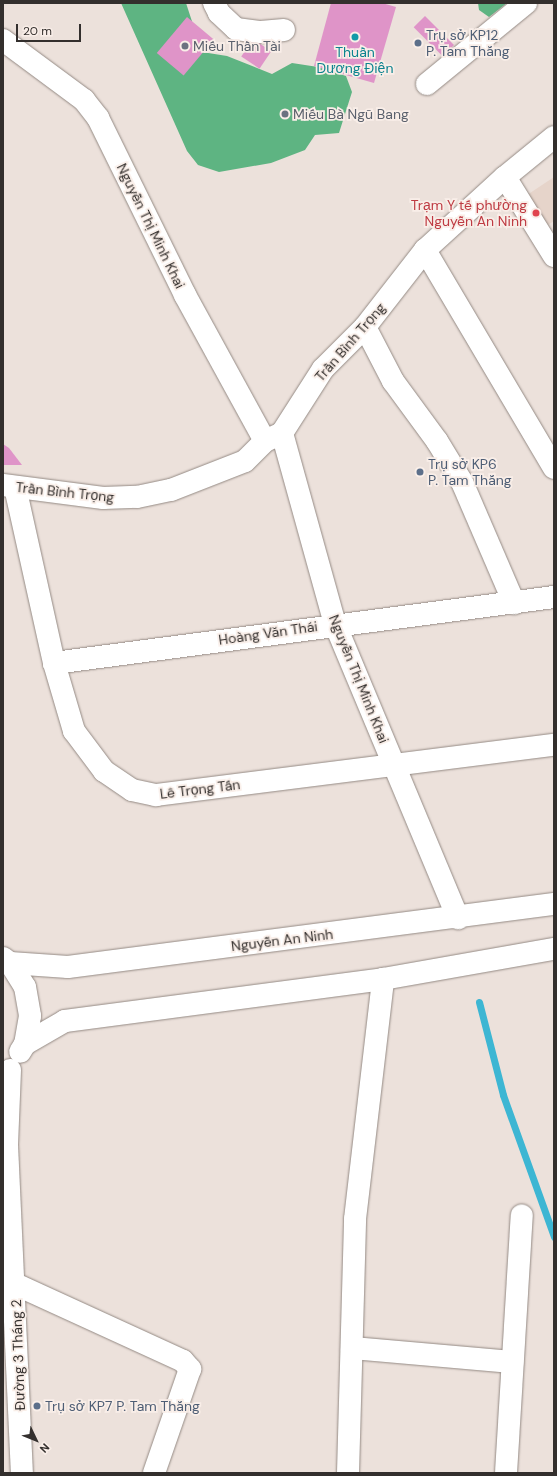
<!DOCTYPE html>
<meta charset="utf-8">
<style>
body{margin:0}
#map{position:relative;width:557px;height:1476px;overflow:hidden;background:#ece1db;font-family:"DM Sans",sans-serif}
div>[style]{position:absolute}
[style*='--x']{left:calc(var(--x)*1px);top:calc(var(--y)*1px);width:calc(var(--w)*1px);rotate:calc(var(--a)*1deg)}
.built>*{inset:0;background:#e6d4ca}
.forest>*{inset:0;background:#5eb482}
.stream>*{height:7px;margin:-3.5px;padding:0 3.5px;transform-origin:3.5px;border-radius:3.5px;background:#3db6d3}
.building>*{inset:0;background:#df94c8;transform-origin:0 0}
.roads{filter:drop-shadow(0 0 1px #948a84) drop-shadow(0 0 1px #948a84)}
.minor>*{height:22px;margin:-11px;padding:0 11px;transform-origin:11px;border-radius:11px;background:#fff}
.major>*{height:22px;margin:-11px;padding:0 11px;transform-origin:11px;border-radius:11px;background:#fff}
.dots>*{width:11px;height:11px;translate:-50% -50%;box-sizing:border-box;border:2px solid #f9eee8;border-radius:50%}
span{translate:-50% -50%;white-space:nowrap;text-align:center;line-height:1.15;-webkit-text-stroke:3.5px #f9eee8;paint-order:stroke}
.service-label{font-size:14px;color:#4e5e75}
.left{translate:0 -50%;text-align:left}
.worship-label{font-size:14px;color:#5b616d}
.culture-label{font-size:14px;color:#0d838f}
.health-label{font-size:14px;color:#be3a42}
.right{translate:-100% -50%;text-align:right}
.street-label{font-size:14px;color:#332f2d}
.frame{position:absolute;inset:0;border:4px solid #332f2d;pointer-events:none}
.north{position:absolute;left:16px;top:1420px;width:40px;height:40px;-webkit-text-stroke:3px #f9eee8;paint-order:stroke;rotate:133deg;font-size:11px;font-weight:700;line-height:16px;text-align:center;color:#332f2d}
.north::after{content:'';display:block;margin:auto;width:14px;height:18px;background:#332f2d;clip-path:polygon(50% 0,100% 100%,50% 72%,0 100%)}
.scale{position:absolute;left:16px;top:24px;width:65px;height:18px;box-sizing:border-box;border:2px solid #332f2d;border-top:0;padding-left:5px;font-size:12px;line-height:14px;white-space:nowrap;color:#332f2d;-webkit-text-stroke:3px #f9eee8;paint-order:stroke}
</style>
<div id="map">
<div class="built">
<div style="clip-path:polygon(554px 177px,554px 221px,531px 236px,512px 205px)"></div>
</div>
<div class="forest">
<div style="clip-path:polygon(121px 3px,186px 3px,202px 52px,227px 56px,272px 74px,292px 63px,318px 67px,346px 76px,352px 92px,339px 133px,315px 135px,305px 150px,271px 163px,219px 172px,198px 165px,187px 151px)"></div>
<div style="clip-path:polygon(478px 3px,507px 3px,489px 17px,479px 10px)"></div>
</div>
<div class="stream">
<div style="--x:479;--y:1002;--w:96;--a:75.5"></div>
<div style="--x:503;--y:1095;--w:151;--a:70.2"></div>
</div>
<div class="building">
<div style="clip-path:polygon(331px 3px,382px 3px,396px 7px,374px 83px,314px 66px)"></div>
<div style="left:425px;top:16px;width:41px;height:16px;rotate:45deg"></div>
<div style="left:187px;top:17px;width:35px;height:47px;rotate:40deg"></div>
<div style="left:253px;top:39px;width:22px;height:21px;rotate:34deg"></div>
<div style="clip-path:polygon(3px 444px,9px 448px,22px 465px,3px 465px)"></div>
</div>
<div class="roads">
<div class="minor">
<div style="--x:214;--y:3;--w:11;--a:63"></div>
<div style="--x:219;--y:13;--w:23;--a:43"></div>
<div style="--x:236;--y:29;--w:25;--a:7"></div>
<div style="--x:261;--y:32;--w:23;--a:-5"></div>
<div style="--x:3;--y:40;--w:101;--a:36.5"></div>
<div style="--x:84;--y:100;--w:23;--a:52"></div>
<div style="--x:98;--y:118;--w:197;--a:63.8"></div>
<div style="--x:185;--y:295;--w:166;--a:61.3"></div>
<div style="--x:427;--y:84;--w:128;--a:-39.3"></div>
<div style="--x:505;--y:177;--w:93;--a:58.2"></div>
<div style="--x:425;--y:250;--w:253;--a:59.4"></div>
<div style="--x:365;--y:327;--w:61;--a:62.6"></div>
<div style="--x:393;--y:381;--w:74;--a:53.7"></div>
<div style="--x:437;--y:441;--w:48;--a:58.6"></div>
<div style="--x:462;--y:482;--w:132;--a:66.7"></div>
<div style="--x:282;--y:433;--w:198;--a:74.5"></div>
<div style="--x:335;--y:624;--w:319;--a:67.3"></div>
<div style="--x:3;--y:485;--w:101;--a:7.4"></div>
<div style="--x:103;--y:498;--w:34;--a:-2"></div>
<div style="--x:137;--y:497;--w:35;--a:-12"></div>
<div style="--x:171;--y:490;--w:79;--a:-21.4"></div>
<div style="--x:245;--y:461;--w:28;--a:-45"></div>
<div style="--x:265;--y:441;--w:19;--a:-25"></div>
<div style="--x:282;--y:433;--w:76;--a:-57.4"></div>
<div style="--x:323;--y:369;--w:59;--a:-45"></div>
<div style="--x:365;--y:327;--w:98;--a:-52.1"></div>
<div style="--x:425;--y:250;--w:108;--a:-42.4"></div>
<div style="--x:505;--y:177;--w:63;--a:-39.2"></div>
<div style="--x:15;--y:487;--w:180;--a:77.5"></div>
<div style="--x:54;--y:663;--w:71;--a:73.6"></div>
<div style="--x:74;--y:731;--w:50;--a:53.1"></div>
<div style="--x:104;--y:771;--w:34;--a:34"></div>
<div style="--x:132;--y:790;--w:25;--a:12"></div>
<div style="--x:156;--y:795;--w:401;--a:-7.2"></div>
<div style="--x:54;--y:663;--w:504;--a:-7.52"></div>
<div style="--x:15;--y:1284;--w:185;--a:24.6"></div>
<div style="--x:183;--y:1361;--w:11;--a:49"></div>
<div style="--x:190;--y:1369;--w:110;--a:109.1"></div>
<div style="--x:352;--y:1348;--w:161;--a:5"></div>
<div style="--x:348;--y:1473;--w:254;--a:-88.4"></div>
<div style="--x:355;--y:1219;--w:242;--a:-83.3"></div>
<div style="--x:506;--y:1473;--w:258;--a:-86.5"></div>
</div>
<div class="major">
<div style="--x:3;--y:958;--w:9;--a:36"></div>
<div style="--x:10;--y:963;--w:28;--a:58"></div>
<div style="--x:25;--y:987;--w:29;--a:80"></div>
<div style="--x:30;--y:1016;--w:28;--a:100"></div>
<div style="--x:25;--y:1044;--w:9;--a:122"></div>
<div style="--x:10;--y:963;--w:58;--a:3.9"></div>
<div style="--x:68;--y:967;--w:490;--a:-7.4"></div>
<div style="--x:25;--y:1044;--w:46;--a:-29.9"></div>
<div style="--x:65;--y:1021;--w:321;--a:-7.5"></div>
<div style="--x:383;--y:979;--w:174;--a:-10"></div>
<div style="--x:10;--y:1070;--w:75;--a:92.3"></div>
<div style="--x:7;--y:1145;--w:328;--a:87.4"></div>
</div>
</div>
<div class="dots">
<div style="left:355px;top:37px;background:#0f9aa8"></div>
<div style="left:418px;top:43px;background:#5c6f8a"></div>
<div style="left:185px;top:46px;background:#6b7280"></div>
<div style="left:285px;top:114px;background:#6b7280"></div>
<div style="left:536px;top:213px;background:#e0444e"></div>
<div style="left:420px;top:472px;background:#5c6f8a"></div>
<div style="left:37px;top:1406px;background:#5c6f8a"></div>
</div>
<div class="service-label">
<span class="left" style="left:426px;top:43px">Trụ sở KP12<br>P. Tam Thắng</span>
<span class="left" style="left:428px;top:472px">Trụ sở KP6<br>P. Tam Thắng</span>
<span class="left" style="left:45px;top:1406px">Trụ sở KP7 P. Tam Thắng</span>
</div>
<div class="worship-label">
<span class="left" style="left:193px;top:46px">Miếu Thần Tài</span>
<span class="left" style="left:293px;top:114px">Miếu Bà Ngũ Bang</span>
</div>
<div class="culture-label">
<span style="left:355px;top:60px">Thuần<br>Dương Điện</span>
</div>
<div class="health-label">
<span class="right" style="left:527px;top:213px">Trạm Y tế phường<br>Nguyễn An Ninh</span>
</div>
<div class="street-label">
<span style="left:151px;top:226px;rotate:64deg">Nguyễn Thị Minh Khai</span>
<span style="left:350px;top:342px;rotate:-49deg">Trần Bình Trọng</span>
<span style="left:65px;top:492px;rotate:6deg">Trần Bình Trọng</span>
<span style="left:268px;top:633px;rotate:-8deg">Hoàng Văn Thái</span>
<span style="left:359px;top:679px;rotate:68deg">Nguyễn Thị Minh Khai</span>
<span style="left:200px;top:789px;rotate:-7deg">Lê Trọng Tấn</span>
<span style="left:282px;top:940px;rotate:-7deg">Nguyễn An Ninh</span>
<span style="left:18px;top:1355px;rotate:-92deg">Đường 3 Tháng 2</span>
</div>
<div class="frame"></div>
<div class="north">N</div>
<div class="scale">20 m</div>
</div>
